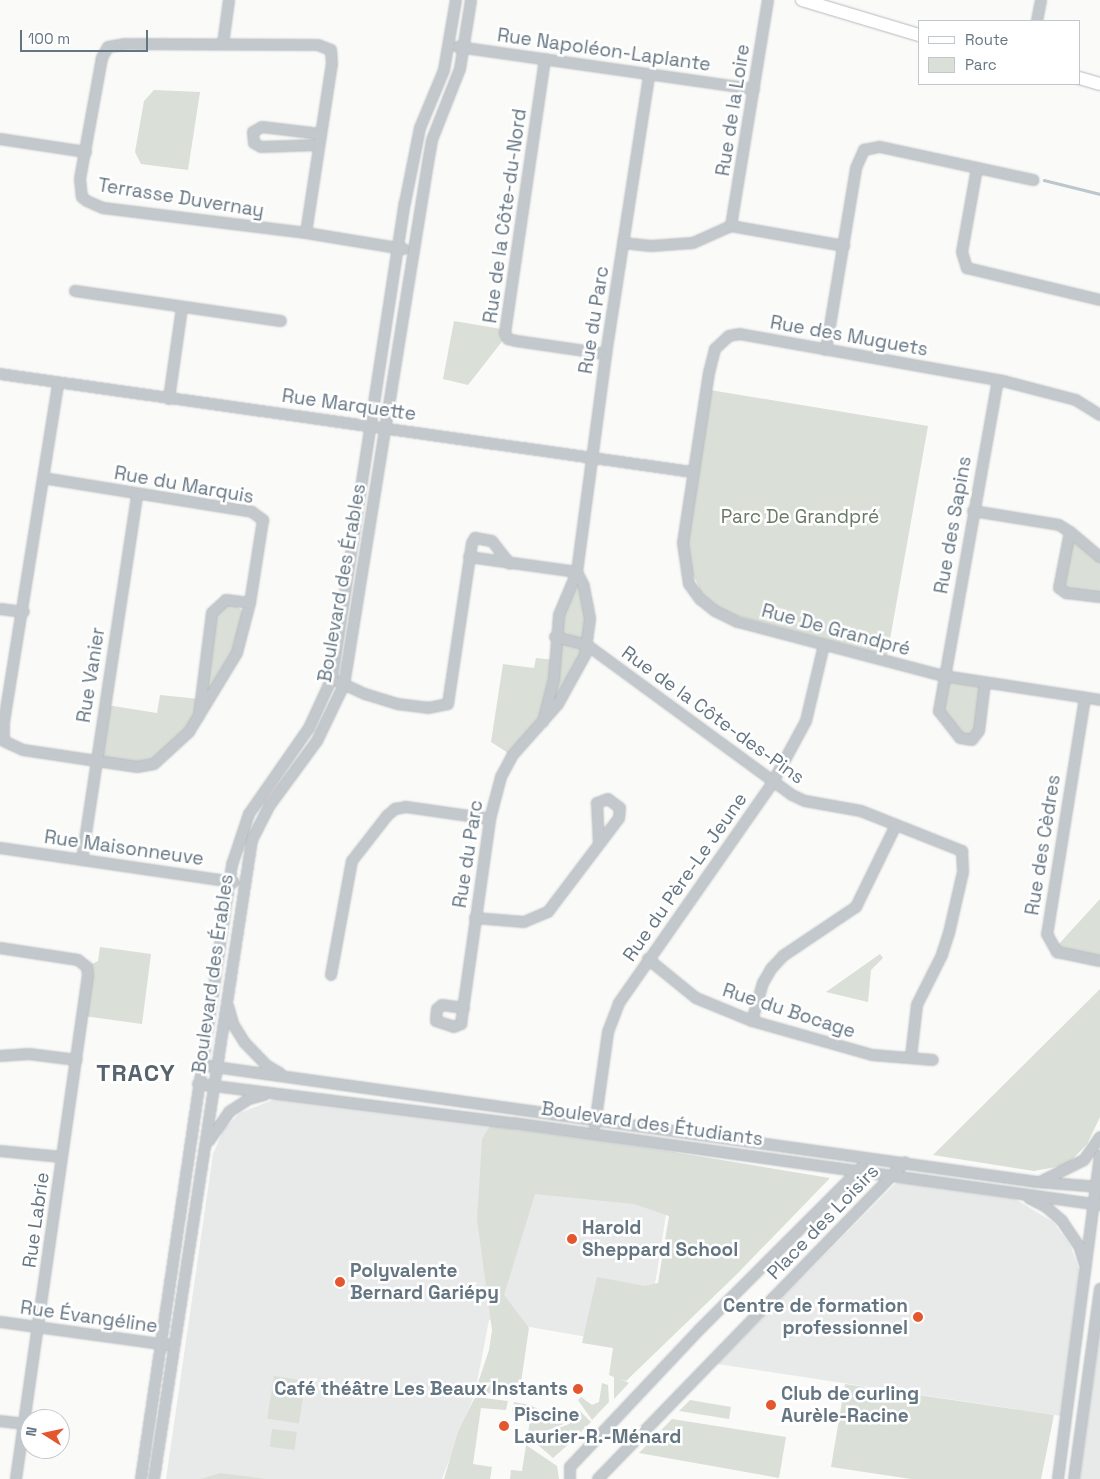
<!DOCTYPE html>
<meta charset="utf-8">
<style>
body{margin:0}
#map{position:relative;width:1100px;height:1479px;overflow:hidden;background:#fafaf8;font-family:"Space Grotesk",sans-serif}
div>[style]{position:absolute}
[style*='--x']{left:calc(var(--x)*1px);top:calc(var(--y)*1px);width:calc(var(--w)*1px);rotate:calc(var(--a)*1deg)}
.built>*{inset:0;background:#e8e9e9}
.green>*{inset:0;background:#dadfd7;transform-origin:0 0}
.stream>*{height:2.5px;margin:-1.25px;padding:0 1.25px;transform-origin:1.25px;border-radius:1.25px;background:#bbc7cb}
.roads{filter:drop-shadow(0 0 1px #b5babe) drop-shadow(0 0 1px #b5babe)}
.minor>*{height:10px;margin:-5px;padding:0 5px;transform-origin:5px;border-radius:5px;background:#c3c8cc}
.major>*{height:12px;margin:-6px;padding:0 6px;transform-origin:6px;border-radius:6px;background:#fff}
.dots>*{width:14px;height:14px;translate:-50% -50%;box-sizing:border-box;border:2px solid #fff;border-radius:50%}
span{translate:-50% -50%;white-space:nowrap;text-align:center;line-height:1.15;-webkit-text-stroke:5px #fff;paint-order:stroke}
.street-label{font-size:19px;color:#657683}
.park-label{font-size:19px;color:#687a64}
.poi-label{font-size:19px;color:#657683;font-weight:700}
.left{translate:0 -50%;text-align:left}
.right{translate:-100% -50%;text-align:right}
.district-label{font-size:24px;color:#57646e;font-weight:700;letter-spacing:1px}
.legend{position:absolute;left:918px;top:20px;width:162px;height:65px;box-sizing:border-box;background:#fff;border:1px solid #c1c8cd;margin:0;padding:6px 9px;list-style:none;font-size:15px;color:#657683}
.legend li{display:flex;align-items:center;gap:10px;height:25px}
.legend b{width:25px;border:1px solid #c1c8cd}
.north{position:absolute;left:20px;top:1409px;width:50px;height:50px;box-sizing:border-box;background:#fff;border:1px solid #c1c8cd;border-radius:50%;rotate:280deg;font-size:14px;font-weight:700;line-height:20px;text-align:center;color:#657683}
.north::after{content:'';display:block;margin:auto;width:18px;height:22px;background:#e4572e;clip-path:polygon(50% 0,100% 100%,50% 72%,0 100%)}
.scale{position:absolute;left:20px;top:30px;width:128px;height:22px;box-sizing:border-box;border:2px solid #657683;border-top:0;padding-left:6px;font-size:15px;line-height:18px;white-space:nowrap;color:#657683;-webkit-text-stroke:4px #fff;paint-order:stroke}
</style>
<div id="map">
<div class="built">
<div style="clip-path:polygon(275px 1099px,494px 1124px,676px 1152px,645px 1347px,489px 1320px,475px 1393px,442px 1479px,166px 1479px,213px 1154px,224px 1129px,240px 1113px)"></div>
<div style="clip-path:polygon(897px 1182px,1015px 1199px,1053px 1222px,1070px 1245px,1079px 1269px,1061px 1416px,717px 1364px)"></div>
<div style="clip-path:polygon(1100px 1331px,1100px 1479px,1080px 1479px)"></div>
</div>
<div class="green">
<div style="clip-path:polygon(154px 90px,200px 92px,188px 170px,141px 164px,135px 152px,144px 101px)"></div>
<div style="clip-path:polygon(454px 321px,501px 329px,504px 339px,468px 385px,443px 379px)"></div>
<div style="clip-path:polygon(710px 390px,928px 426px,887px 656px,719px 611px,704px 599px,685px 556px)"></div>
<div style="clip-path:polygon(1073px 534px,1100px 562px,1100px 594px,1097px 595px,1059px 586px)"></div>
<div style="clip-path:polygon(575px 583px,581px 587px,586px 619px,579px 665px,549px 713px,559px 631px)"></div>
<div style="clip-path:polygon(231px 602px,247px 614px,240px 647px,198px 719px,146px 766px,99px 759px,107px 705px,157px 713px,160px 695px,199px 699px,211px 618px)"></div>
<div style="clip-path:polygon(536px 658px,554px 660px,542px 721px,511px 755px,491px 742px,503px 664px,534px 668px)"></div>
<div style="clip-path:polygon(944px 676px,983px 685px,977px 731px,971px 737px,961px 736px,942px 713px)"></div>
<div style="clip-path:polygon(1100px 899px,1100px 957px,1062px 950px,1057px 946px)"></div>
<div style="clip-path:polygon(100px 947px,151px 954px,142px 1024px,84px 1016px,88px 966px,98px 961px)"></div>
<div style="clip-path:polygon(880px 954px,883px 958px,871px 970px,868px 1002px,826px 992px)"></div>
<div style="clip-path:polygon(1100px 989px,1100px 1117px,1087px 1144px,1067px 1165px,1034px 1171px,933px 1155px)"></div>
<div style="clip-path:polygon(490px 1126px,679px 1153px,830px 1178px,736px 1275px,626px 1381px,618px 1378px,629px 1383px,614px 1399px,614px 1377px,609px 1375px,613px 1348px,582px 1343px,597px 1277px,645px 1286px,658px 1283px,669px 1216px,634px 1204px,535px 1194px,504px 1295px,529px 1328px,520px 1389px,516px 1396px,475px 1392px,489px 1350px,492px 1330px,477px 1219px,482px 1139px)"></div>
<div style="left:274px;top:1376px;width:32px;height:43px;rotate:9deg"></div>
<div style="clip-path:polygon(602px 1383px,608px 1385px,609px 1402px,592px 1420px,578px 1400px,581px 1397px,592px 1405px,599px 1402px)"></div>
<div style="clip-path:polygon(845px 1384px,1054px 1415px,1041px 1479px,911px 1479px,831px 1467px)"></div>
<div style="clip-path:polygon(475px 1397px,508px 1401px,506px 1410px,481px 1408px,473px 1464px,492px 1467px,490px 1479px,444px 1479px,458px 1432px)"></div>
<div style="clip-path:polygon(690px 1400px,731px 1407px,729px 1419px,679px 1411px)"></div>
<div style="clip-path:polygon(514px 1402px,530px 1405px,566px 1423px,568px 1412px,576px 1411px,568px 1422px,541px 1433px,531px 1441px,527px 1440px,531px 1413px,512px 1411px)"></div>
<div style="clip-path:polygon(579px 1410px,591px 1422px,573px 1439px,544px 1434px,569px 1424px)"></div>
<div style="clip-path:polygon(672px 1419px,786px 1437px,779px 1478px,639px 1453px)"></div>
<div style="left:272px;top:1429px;width:25px;height:18px;rotate:7deg"></div>
<div style="clip-path:polygon(542px 1436px,571px 1442px,553px 1458px,538px 1445px)"></div>
<div style="clip-path:polygon(526px 1445px,557px 1466px,559px 1479px,510px 1479px,511px 1470px,522px 1471px)"></div>
<div style="clip-path:polygon(220px 1473px,265px 1479px,201px 1479px)"></div>
</div>
<div class="stream">
<div style="--x:1044;--y:180;--w:58;--a:14"></div>
</div>
<div class="roads">
<div class="minor">
<div style="--x:1037;--y:21;--w:21;--a:-79"></div>
<div style="--x:223;--y:44;--w:44;--a:-82.2"></div>
<div style="--x:458;--y:47;--w:299;--a:8.1"></div>
<div style="--x:545;--y:59;--w:277;--a:98.3"></div>
<div style="--x:505;--y:333;--w:7;--a:63"></div>
<div style="--x:508;--y:339;--w:8;--a:14"></div>
<div style="--x:516;--y:341;--w:91;--a:8.2"></div>
<div style="--x:0;--y:139;--w:87;--a:8.6"></div>
<div style="--x:319;--y:145;--w:58;--a:178"></div>
<div style="--x:261;--y:147;--w:8;--a:-150"></div>
<div style="--x:254;--y:143;--w:11;--a:-95"></div>
<div style="--x:253;--y:132;--w:10;--a:-29"></div>
<div style="--x:262;--y:127;--w:59;--a:6.8"></div>
<div style="--x:977;--y:168;--w:85;--a:100.1"></div>
<div style="--x:962;--y:252;--w:17;--a:73"></div>
<div style="--x:967;--y:268;--w:137;--a:13.5"></div>
<div style="--x:731;--y:226;--w:229;--a:-80.7"></div>
<div style="--x:306;--y:233;--w:171;--a:-81.3"></div>
<div style="--x:332;--y:64;--w:14;--a:-94"></div>
<div style="--x:331;--y:50;--w:14;--a:-159"></div>
<div style="--x:318;--y:45;--w:193;--a:-179.7"></div>
<div style="--x:125;--y:44;--w:17;--a:170"></div>
<div style="--x:108;--y:47;--w:13;--a:119"></div>
<div style="--x:102;--y:58;--w:123;--a:100.3"></div>
<div style="--x:80;--y:179;--w:18;--a:84"></div>
<div style="--x:82;--y:197;--w:6;--a:39"></div>
<div style="--x:87;--y:201;--w:17;--a:24"></div>
<div style="--x:103;--y:208;--w:205;--a:7"></div>
<div style="--x:306;--y:233;--w:99;--a:9.3"></div>
<div style="--x:623;--y:243;--w:28;--a:6"></div>
<div style="--x:651;--y:246;--w:42;--a:-4.1"></div>
<div style="--x:693;--y:243;--w:42;--a:-24.1"></div>
<div style="--x:731;--y:226;--w:115;--a:10"></div>
<div style="--x:75;--y:291;--w:208;--a:8.3"></div>
<div style="--x:826;--y:350;--w:184;--a:-80.6"></div>
<div style="--x:856;--y:168;--w:20;--a:-66"></div>
<div style="--x:864;--y:150;--w:16;--a:-11"></div>
<div style="--x:880;--y:147;--w:157;--a:12.2"></div>
<div style="--x:0;--y:374;--w:699;--a:8.06"></div>
<div style="--x:169;--y:399;--w:92;--a:-81.9"></div>
<div style="--x:1100;--y:415;--w:28;--a:-148"></div>
<div style="--x:1076;--y:400;--w:75;--a:-165.4"></div>
<div style="--x:1003;--y:381;--w:267;--a:-169.9"></div>
<div style="--x:740;--y:334;--w:11;--a:170"></div>
<div style="--x:729;--y:336;--w:19;--a:137"></div>
<div style="--x:715;--y:349;--w:25;--a:104"></div>
<div style="--x:709;--y:373;--w:172;--a:98.7"></div>
<div style="--x:683;--y:543;--w:41;--a:81.7"></div>
<div style="--x:689;--y:584;--w:19;--a:54"></div>
<div style="--x:700;--y:599;--w:19;--a:39"></div>
<div style="--x:715;--y:611;--w:25;--a:26"></div>
<div style="--x:738;--y:622;--w:213;--a:14.7"></div>
<div style="--x:944;--y:676;--w:158;--a:8.7"></div>
<div style="--x:43;--y:478;--w:212;--a:9.2"></div>
<div style="--x:252;--y:512;--w:14;--a:36"></div>
<div style="--x:263;--y:520;--w:84;--a:98.9"></div>
<div style="--x:250;--y:603;--w:52;--a:104.6"></div>
<div style="--x:237;--y:653;--w:92;--a:121.3"></div>
<div style="--x:189;--y:732;--w:47;--a:137.6"></div>
<div style="--x:154;--y:764;--w:17;--a:170"></div>
<div style="--x:137;--y:767;--w:115;--a:-171.5"></div>
<div style="--x:23;--y:750;--w:21;--a:-155"></div>
<div style="--x:4;--y:741;--w:19;--a:-90"></div>
<div style="--x:4;--y:722;--w:343;--a:-80.9"></div>
<div style="--x:973;--y:511;--w:87;--a:9.2"></div>
<div style="--x:1059;--y:525;--w:13;--a:32"></div>
<div style="--x:469;--y:557;--w:109;--a:7.9"></div>
<div style="--x:1100;--y:557;--w:39;--a:-140"></div>
<div style="--x:1070;--y:532;--w:57;--a:101.1"></div>
<div style="--x:1059;--y:588;--w:9;--a:36"></div>
<div style="--x:1066;--y:593;--w:34;--a:7"></div>
<div style="--x:0;--y:609;--w:24;--a:7"></div>
<div style="--x:555;--y:637;--w:33;--a:14"></div>
<div style="--x:587;--y:645;--w:254;--a:36.2"></div>
<div style="--x:792;--y:795;--w:14;--a:25"></div>
<div style="--x:805;--y:801;--w:57;--a:10.1"></div>
<div style="--x:861;--y:811;--w:109;--a:21.6"></div>
<div style="--x:962;--y:851;--w:21;--a:87"></div>
<div style="--x:963;--y:872;--w:63;--a:102.9"></div>
<div style="--x:949;--y:933;--w:23;--a:108"></div>
<div style="--x:942;--y:955;--w:56;--a:116.6"></div>
<div style="--x:917;--y:1005;--w:52;--a:96.6"></div>
<div style="--x:339;--y:682;--w:29;--a:25"></div>
<div style="--x:365;--y:694;--w:34;--a:17"></div>
<div style="--x:397;--y:704;--w:31;--a:7"></div>
<div style="--x:428;--y:708;--w:20;--a:-11"></div>
<div style="--x:448;--y:704;--w:163;--a:-81.5"></div>
<div style="--x:472;--y:543;--w:6;--a:-59"></div>
<div style="--x:475;--y:538;--w:17;--a:10"></div>
<div style="--x:492;--y:541;--w:29;--a:52"></div>
<div style="--x:985;--y:683;--w:48;--a:97.1"></div>
<div style="--x:979;--y:731;--w:11;--a:128"></div>
<div style="--x:972;--y:740;--w:12;--a:-171"></div>
<div style="--x:960;--y:738;--w:34;--a:-128"></div>
<div style="--x:939;--y:711;--w:336;--a:-79.9"></div>
<div style="--x:1085;--y:698;--w:239;--a:99.1"></div>
<div style="--x:1047;--y:934;--w:21;--a:61"></div>
<div style="--x:1057;--y:952;--w:44;--a:11.8"></div>
<div style="--x:199;--y:716;--w:104;--a:-82.8"></div>
<div style="--x:212;--y:613;--w:19;--a:-43"></div>
<div style="--x:226;--y:600;--w:24;--a:7"></div>
<div style="--x:543;--y:722;--w:44;--a:-75.7"></div>
<div style="--x:554;--y:679;--w:64;--a:-85.5"></div>
<div style="--x:559;--y:615;--w:47;--a:-67.3"></div>
<div style="--x:577;--y:572;--w:220;--a:-82.4"></div>
<div style="--x:606;--y:354;--w:282;--a:-81.2"></div>
<div style="--x:0;--y:848;--w:236;--a:8.3"></div>
<div style="--x:82;--y:860;--w:369;--a:-81.4"></div>
<div style="--x:475;--y:918;--w:49;--a:4.7"></div>
<div style="--x:524;--y:922;--w:26;--a:-23"></div>
<div style="--x:548;--y:912;--w:118;--a:-52.9"></div>
<div style="--x:619;--y:818;--w:10;--a:-84"></div>
<div style="--x:620;--y:808;--w:15;--a:-143"></div>
<div style="--x:608;--y:799;--w:12;--a:160"></div>
<div style="--x:597;--y:803;--w:41;--a:87.2"></div>
<div style="--x:0;--y:948;--w:79;--a:8.7"></div>
<div style="--x:78;--y:960;--w:11;--a:38"></div>
<div style="--x:87;--y:967;--w:8;--a:83"></div>
<div style="--x:88;--y:975;--w:509;--a:98.13"></div>
<div style="--x:648;--y:959;--w:62;--a:39.1"></div>
<div style="--x:696;--y:998;--w:61;--a:22.3"></div>
<div style="--x:752;--y:1021;--w:125;--a:15.8"></div>
<div style="--x:872;--y:1055;--w:61;--a:4.7"></div>
<div style="--x:331;--y:975;--w:116;--a:-79.6"></div>
<div style="--x:352;--y:861;--w:57;--a:-52.1"></div>
<div style="--x:387;--y:816;--w:11;--a:-41"></div>
<div style="--x:395;--y:809;--w:11;--a:-10"></div>
<div style="--x:406;--y:807;--w:85;--a:8.1"></div>
<div style="--x:228;--y:1006;--w:19;--a:74"></div>
<div style="--x:233;--y:1024;--w:22;--a:58"></div>
<div style="--x:245;--y:1043;--w:30;--a:46"></div>
<div style="--x:266;--y:1065;--w:16;--a:30"></div>
<div style="--x:464;--y:1008;--w:22;--a:-172"></div>
<div style="--x:442;--y:1005;--w:6;--a:141"></div>
<div style="--x:437;--y:1009;--w:12;--a:95"></div>
<div style="--x:436;--y:1021;--w:19;--a:18"></div>
<div style="--x:454;--y:1027;--w:8;--a:-23"></div>
<div style="--x:461;--y:1024;--w:207;--a:-81.9"></div>
<div style="--x:490;--y:819;--w:43;--a:-75.3"></div>
<div style="--x:501;--y:777;--w:24;--a:-62"></div>
<div style="--x:512;--y:756;--w:69;--a:-48.5"></div>
<div style="--x:558;--y:704;--w:56;--a:-61.1"></div>
<div style="--x:585;--y:655;--w:37;--a:-82"></div>
<div style="--x:590;--y:618;--w:33;--a:-101"></div>
<div style="--x:584;--y:586;--w:16;--a:-117"></div>
<div style="--x:752;--y:1021;--w:40;--a:-74"></div>
<div style="--x:763;--y:983;--w:16;--a:-60"></div>
<div style="--x:771;--y:969;--w:18;--a:-47"></div>
<div style="--x:783;--y:956;--w:88;--a:-33.9"></div>
<div style="--x:856;--y:907;--w:91;--a:-64"></div>
<div style="--x:0;--y:1056;--w:29;--a:-4"></div>
<div style="--x:29;--y:1054;--w:48;--a:7.1"></div>
<div style="--x:201;--y:1065;--w:844;--a:7.97"></div>
<div style="--x:1037;--y:1182;--w:63;--a:4.5"></div>
<div style="--x:198;--y:1084;--w:317;--a:7.1"></div>
<div style="--x:513;--y:1123;--w:593;--a:7.95"></div>
<div style="--x:595;--y:1125;--w:94;--a:-82"></div>
<div style="--x:608;--y:1032;--w:31;--a:-69"></div>
<div style="--x:619;--y:1003;--w:269;--a:-55.1"></div>
<div style="--x:773;--y:782;--w:69;--a:-61.6"></div>
<div style="--x:806;--y:721;--w:78;--a:-76.7"></div>
<div style="--x:209;--y:1141;--w:35;--a:-55"></div>
<div style="--x:229;--y:1112;--w:24;--a:-33"></div>
<div style="--x:249;--y:1099;--w:16;--a:-15"></div>
<div style="--x:0;--y:1151;--w:62;--a:5.5"></div>
<div style="--x:1042;--y:1181;--w:47;--a:-26.6"></div>
<div style="--x:1084;--y:1160;--w:28;--a:-55"></div>
<div style="--x:1029;--y:1198;--w:18;--a:27"></div>
<div style="--x:1045;--y:1206;--w:23;--a:41"></div>
<div style="--x:1062;--y:1221;--w:32;--a:56"></div>
<div style="--x:1080;--y:1248;--w:15;--a:74"></div>
<div style="--x:0;--y:1322;--w:169;--a:7.8"></div>
<div style="--x:0;--y:1421;--w:23;--a:7"></div>
<div style="--x:141;--y:1479;--w:621;--a:-81.57"></div>
<div style="--x:232;--y:865;--w:54;--a:-71.6"></div>
<div style="--x:249;--y:814;--w:105;--a:-55.1"></div>
<div style="--x:309;--y:728;--w:55;--a:-65.3"></div>
<div style="--x:332;--y:678;--w:481;--a:-81.3"></div>
<div style="--x:405;--y:203;--w:76;--a:-78.7"></div>
<div style="--x:420;--y:128;--w:63;--a:-67.5"></div>
<div style="--x:444;--y:70;--w:71;--a:-80.3"></div>
<div style="--x:154;--y:1479;--w:646;--a:-81.28"></div>
<div style="--x:252;--y:840;--w:39;--a:-63"></div>
<div style="--x:270;--y:805;--w:79;--a:-53.7"></div>
<div style="--x:317;--y:741;--w:62;--a:-64.3"></div>
<div style="--x:344;--y:685;--w:529;--a:-80.86"></div>
<div style="--x:428;--y:163;--w:23;--a:-80"></div>
<div style="--x:432;--y:140;--w:76;--a:-68.5"></div>
<div style="--x:460;--y:69;--w:70;--a:-80.9"></div>
<div style="--x:570;--y:1479;--w:12;--a:-90"></div>
<div style="--x:570;--y:1467;--w:188;--a:-46.7"></div>
<div style="--x:699;--y:1330;--w:231;--a:-45"></div>
<div style="--x:598;--y:1479;--w:441;--a:-45.9"></div>
<div style="--x:1058;--y:1479;--w:326;--a:-82.6"></div>
<div style="--x:1074;--y:1479;--w:192;--a:-82.2"></div>
</div>
<div class="major">
<div style="--x:802;--y:0;--w:122;--a:16.7"></div>
<div style="--x:1079;--y:78;--w:22;--a:16"></div>
</div>
</div>
<div class="dots">
<div style="left:572px;top:1239px;background:#e4572e"></div>
<div style="left:340px;top:1282px;background:#e4572e"></div>
<div style="left:918px;top:1317px;background:#e4572e"></div>
<div style="left:578px;top:1389px;background:#e4572e"></div>
<div style="left:771px;top:1405px;background:#e4572e"></div>
<div style="left:504px;top:1426px;background:#e4572e"></div>
</div>
<div class="street-label">
<span style="left:604px;top:50px;rotate:8deg">Rue Napoléon-Laplante</span>
<span style="left:733px;top:110px;rotate:-81deg">Rue de la Loire</span>
<span style="left:181px;top:198px;rotate:9deg">Terrasse Duvernay</span>
<span style="left:505px;top:216px;rotate:-82deg">Rue de la Côte-du-Nord</span>
<span style="left:594px;top:320px;rotate:-81deg">Rue du Parc</span>
<span style="left:849px;top:336px;rotate:10deg">Rue des Muguets</span>
<span style="left:349px;top:405px;rotate:8deg">Rue Marquette</span>
<span style="left:184px;top:485px;rotate:10deg">Rue du Marquis</span>
<span style="left:953px;top:525px;rotate:-80deg">Rue des Sapins</span>
<span style="left:342px;top:583px;rotate:-80deg">Boulevard des Érables</span>
<span style="left:836px;top:630px;rotate:15deg">Rue De Grandpré</span>
<span style="left:91px;top:675px;rotate:-81deg">Rue Vanier</span>
<span style="left:713px;top:715px;rotate:36deg">Rue de la Côte-des-Pins</span>
<span style="left:1043px;top:845px;rotate:-81deg">Rue des Cèdres</span>
<span style="left:124px;top:848px;rotate:8deg">Rue Maisonneuve</span>
<span style="left:468px;top:854px;rotate:-81deg">Rue du Parc</span>
<span style="left:685px;top:877px;rotate:-55deg">Rue du Père-Le Jeune</span>
<span style="left:213px;top:974px;rotate:-82deg">Boulevard des Érables</span>
<span style="left:789px;top:1011px;rotate:18deg">Rue du Bocage</span>
<span style="left:652px;top:1124px;rotate:8deg">Boulevard des Étudiants</span>
<span style="left:36px;top:1220px;rotate:-82deg">Rue Labrie</span>
<span style="left:823px;top:1222px;rotate:-46deg">Place des Loisirs</span>
<span style="left:89px;top:1317px;rotate:8deg">Rue Évangéline</span>
</div>
<div class="park-label">
<span style="left:800px;top:517px">Parc De Grandpré</span>
</div>
<div class="poi-label">
<span class="left" style="left:582px;top:1239px">Harold<br>Sheppard School</span>
<span class="left" style="left:350px;top:1282px">Polyvalente<br>Bernard Gariépy</span>
<span class="right" style="left:908px;top:1317px">Centre de formation<br>professionnel</span>
<span class="right" style="left:568px;top:1389px">Café théâtre Les Beaux Instants</span>
<span class="left" style="left:781px;top:1405px">Club de curling<br>Aurèle-Racine</span>
<span class="left" style="left:514px;top:1426px">Piscine<br>Laurier-R.-Ménard</span>
</div>
<div class="district-label">
<span style="left:136px;top:1073px">TRACY</span>
</div>
<ul class="legend">
<li><b style="height:6px;background:#fff"></b>Route</li>
<li><b style="height:14px;background:#dadfd7"></b>Parc</li>
</ul>
<div class="north">N</div>
<div class="scale">100 m</div>
</div>
